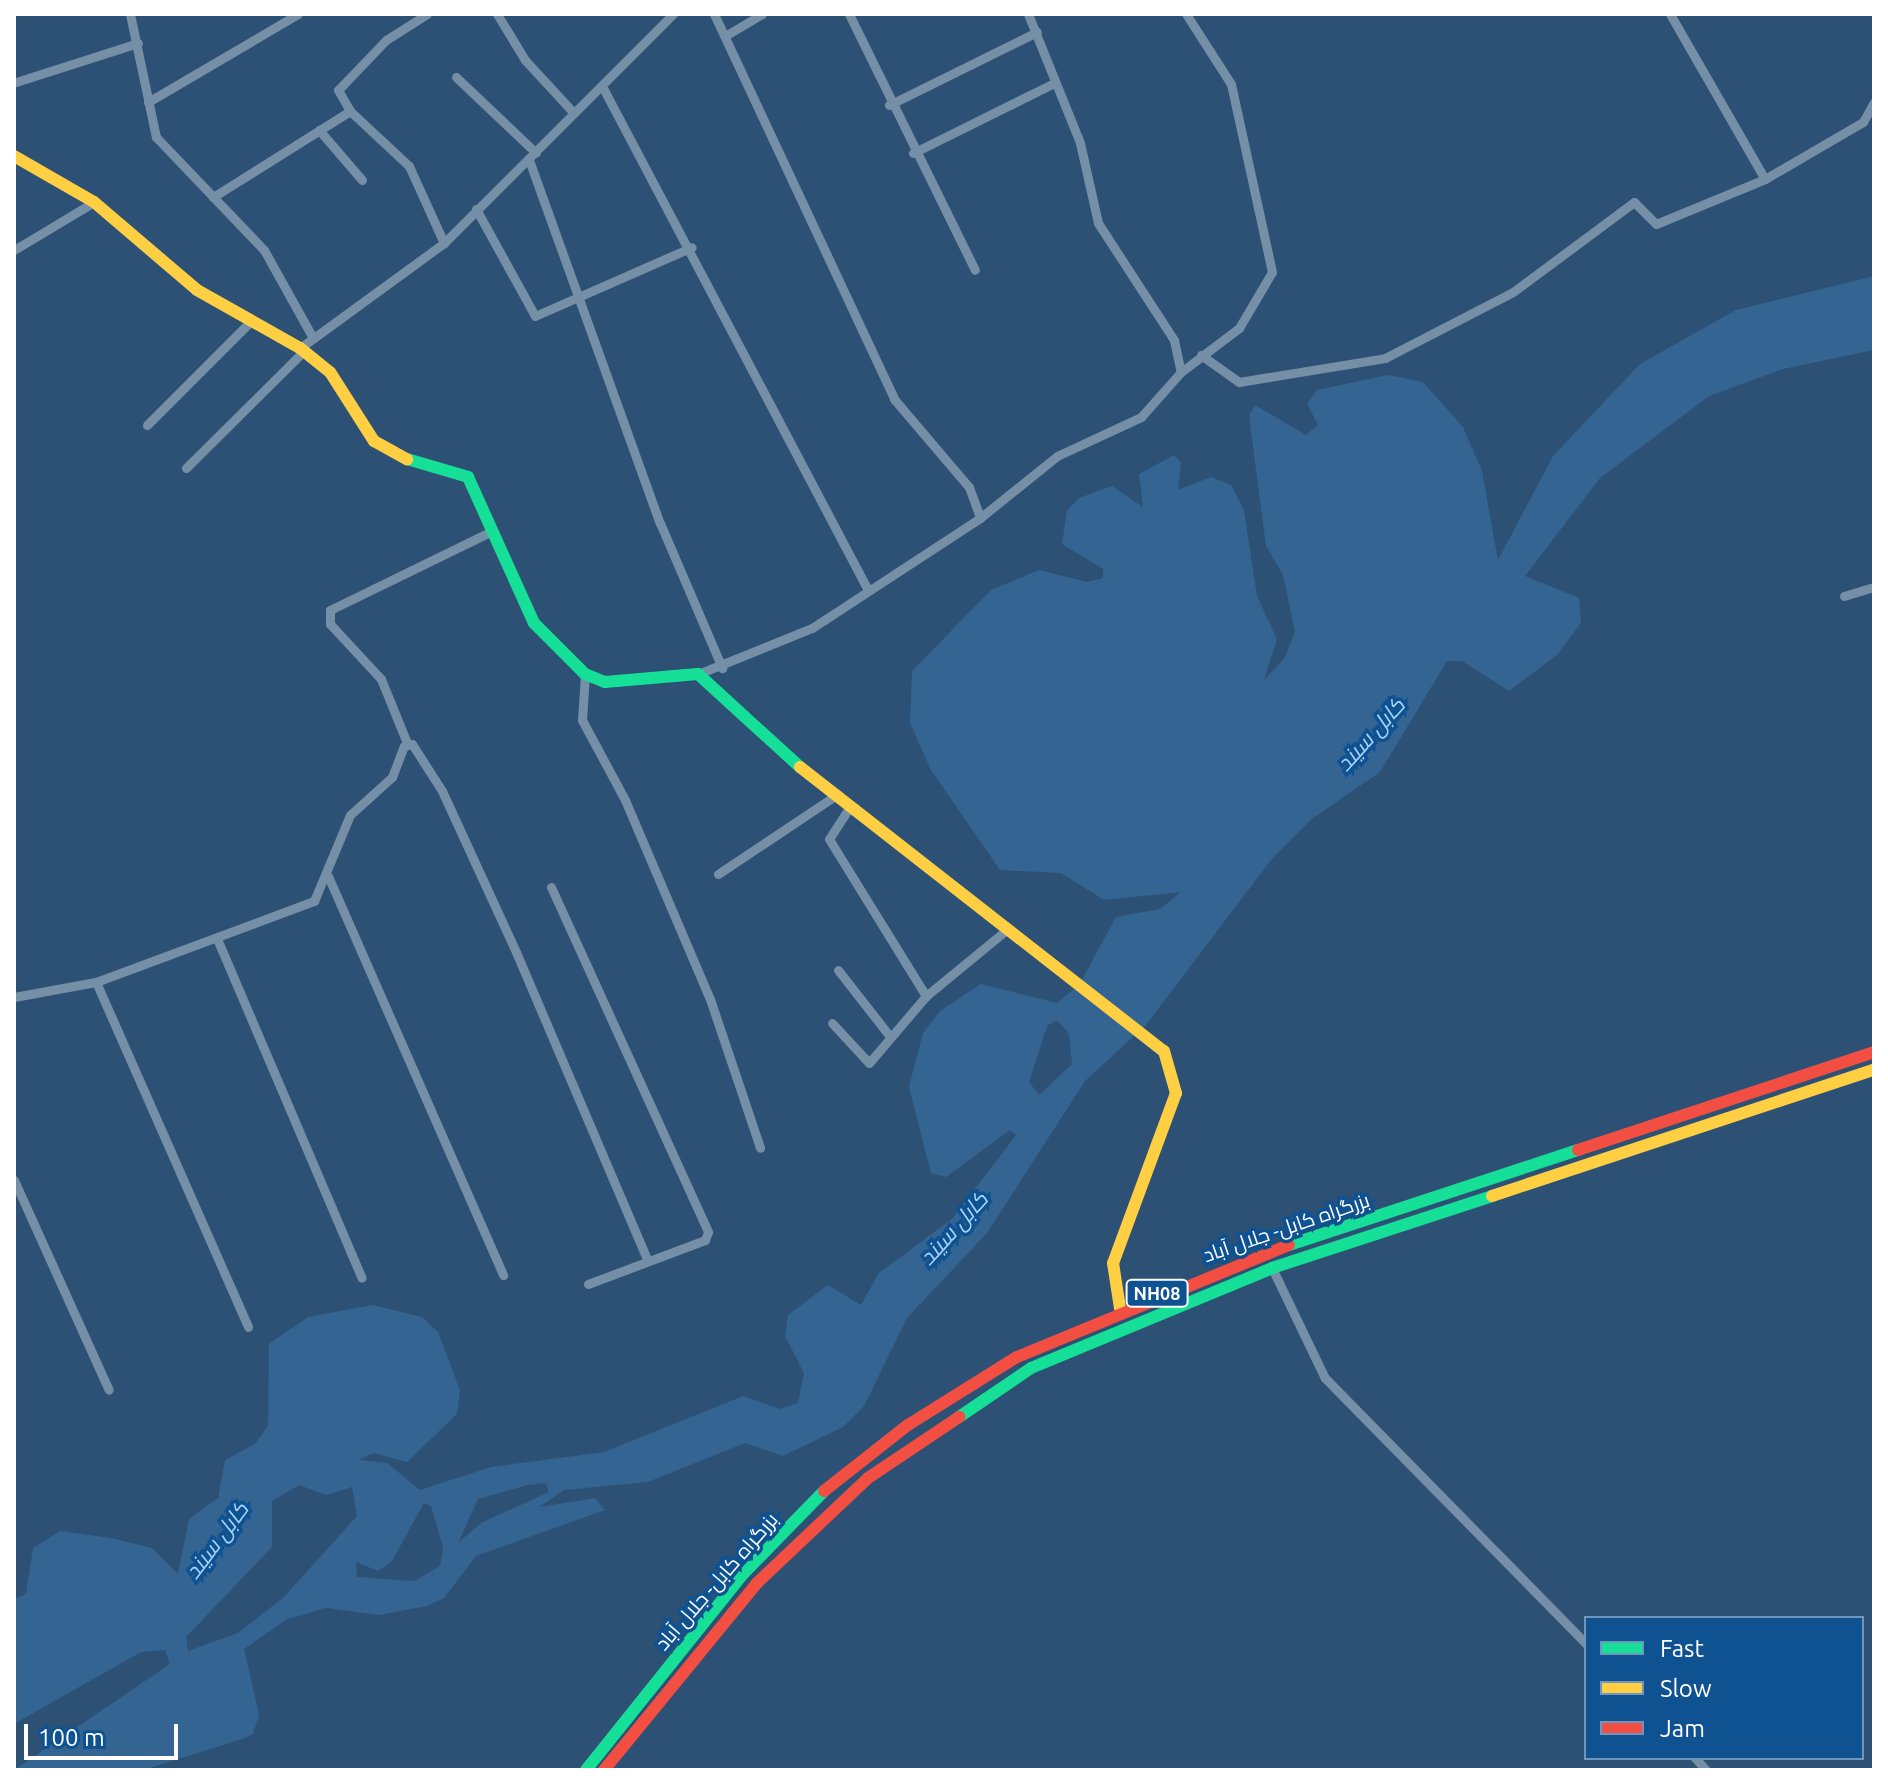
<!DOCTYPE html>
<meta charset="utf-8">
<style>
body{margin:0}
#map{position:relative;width:1888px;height:1784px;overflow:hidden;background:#2d5174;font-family:Ubuntu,Cairo,sans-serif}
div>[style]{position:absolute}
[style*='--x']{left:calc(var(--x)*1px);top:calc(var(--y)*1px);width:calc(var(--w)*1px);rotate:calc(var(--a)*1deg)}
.water>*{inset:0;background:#346491}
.street>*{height:9px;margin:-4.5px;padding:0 4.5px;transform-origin:4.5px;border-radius:4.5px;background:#758fa7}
.fast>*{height:12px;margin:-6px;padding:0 6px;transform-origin:6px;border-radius:6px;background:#16e098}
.slow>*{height:12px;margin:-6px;padding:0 6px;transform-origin:6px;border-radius:6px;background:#ffcf43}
.jam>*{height:12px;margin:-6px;padding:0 6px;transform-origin:6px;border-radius:6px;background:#f24e42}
span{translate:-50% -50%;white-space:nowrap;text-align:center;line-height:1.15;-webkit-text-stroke:7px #0f5292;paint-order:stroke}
.shield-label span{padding:2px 6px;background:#0f5292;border:2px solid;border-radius:6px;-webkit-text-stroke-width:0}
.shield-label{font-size:18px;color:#fff;font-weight:700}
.street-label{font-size:20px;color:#fff}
.water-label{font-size:22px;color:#a7d3fa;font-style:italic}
.frame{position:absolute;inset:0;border:16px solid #fff;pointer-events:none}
.legend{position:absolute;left:1584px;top:1616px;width:280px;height:144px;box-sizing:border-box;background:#0f5292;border:2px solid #6f97be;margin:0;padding:10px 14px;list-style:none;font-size:24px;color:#fff}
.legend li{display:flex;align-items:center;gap:16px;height:40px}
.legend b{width:40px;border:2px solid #6f97be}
.scale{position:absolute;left:24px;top:1724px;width:154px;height:36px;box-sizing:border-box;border:4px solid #fff;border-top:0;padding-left:10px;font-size:24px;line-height:28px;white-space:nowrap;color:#fff;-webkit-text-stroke:6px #0f5292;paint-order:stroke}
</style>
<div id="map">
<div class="water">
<div style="clip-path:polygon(evenodd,1874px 276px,1874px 350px,1783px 369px,1709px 396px,1600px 478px,1525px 576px,1579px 598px,1581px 623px,1557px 655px,1509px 691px,1462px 661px,1447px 661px,1380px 772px,1313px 818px,1271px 860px,1146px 1025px,1085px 1081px,987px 1233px,907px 1318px,864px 1406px,843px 1427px,783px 1456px,745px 1443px,648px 1482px,564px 1490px,539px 1507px,595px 1498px,605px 1510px,476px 1556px,444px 1598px,427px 1606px,379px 1615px,326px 1608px,287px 1619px,244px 1649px,259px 1715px,253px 1734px,242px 1739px,143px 1770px,14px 1770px,170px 1664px,165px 1650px,141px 1652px,14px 1724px,14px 1599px,26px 1594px,33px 1548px,60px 1531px,111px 1538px,152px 1548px,178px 1574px,189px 1519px,218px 1498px,225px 1460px,255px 1444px,268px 1426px,269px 1344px,308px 1317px,372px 1305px,422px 1317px,438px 1332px,460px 1390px,457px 1414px,407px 1462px,374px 1453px,358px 1460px,387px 1463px,420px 1490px,491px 1467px,604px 1452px,743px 1396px,780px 1409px,798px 1403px,804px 1373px,785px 1336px,788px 1315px,828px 1285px,861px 1305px,879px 1273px,952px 1219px,1016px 1135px,1010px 1130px,946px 1177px,931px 1173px,909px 1087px,923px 1033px,940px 1011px,981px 984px,1057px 1003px,1079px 985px,1116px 917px,1160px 909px,1181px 892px,1104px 900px,1061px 873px,1000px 870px,931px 770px,910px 723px,912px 671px,991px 590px,1039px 570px,1087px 582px,1103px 578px,1103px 569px,1062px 544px,1067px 511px,1079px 498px,1112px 486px,1143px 507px,1139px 474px,1174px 455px,1181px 463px,1178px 490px,1211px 477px,1231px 485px,1244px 510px,1257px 596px,1277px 639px,1264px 680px,1284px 659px,1295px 632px,1283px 575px,1266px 546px,1249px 416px,1255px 405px,1306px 435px,1318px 425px,1307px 404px,1317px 390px,1388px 375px,1423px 382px,1463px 427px,1482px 471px,1498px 560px,1553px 456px,1640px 364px,1736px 310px,1874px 276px,1057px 1020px,1069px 1034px,1072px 1064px,1039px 1095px,1029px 1082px,1047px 1026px,1057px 1020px,1874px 276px,299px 1485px,326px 1495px,352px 1487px,357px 1516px,284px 1597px,238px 1633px,188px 1651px,186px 1637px,272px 1547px,272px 1501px,299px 1485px,1874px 276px,528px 1485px,546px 1483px,549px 1492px,481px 1523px,458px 1543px,478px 1499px,528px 1485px,1874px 276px,424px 1503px,431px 1506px,443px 1547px,440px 1566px,414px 1581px,357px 1577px,356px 1562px,378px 1571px,392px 1561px,424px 1503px)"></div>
</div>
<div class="street">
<div style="--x:130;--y:14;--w:126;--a:78.1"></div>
<div style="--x:156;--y:137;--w:156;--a:46.3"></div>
<div style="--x:264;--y:250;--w:101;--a:60.9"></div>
<div style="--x:427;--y:14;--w:49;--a:147.6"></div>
<div style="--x:386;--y:40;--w:69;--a:133.8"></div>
<div style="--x:338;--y:90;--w:24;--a:60"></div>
<div style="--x:350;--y:111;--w:81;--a:43"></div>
<div style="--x:409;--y:166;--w:85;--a:65.6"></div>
<div style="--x:497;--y:14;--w:54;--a:58.7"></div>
<div style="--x:525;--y:60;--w:69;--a:47.3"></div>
<div style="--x:714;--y:14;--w:425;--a:64.9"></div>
<div style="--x:894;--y:399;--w:116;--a:49.6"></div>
<div style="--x:969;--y:487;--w:33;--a:70"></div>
<div style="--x:849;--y:14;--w:285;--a:63.8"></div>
<div style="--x:1028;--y:14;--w:139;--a:68"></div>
<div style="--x:1080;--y:143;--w:82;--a:77.3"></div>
<div style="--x:1098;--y:223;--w:140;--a:57"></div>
<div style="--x:1174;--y:340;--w:33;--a:78"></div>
<div style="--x:1670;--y:14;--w:190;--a:60.1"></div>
<div style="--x:725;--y:36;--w:43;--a:-30.7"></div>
<div style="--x:456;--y:77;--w:110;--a:43.5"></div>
<div style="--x:16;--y:82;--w:128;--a:-17.7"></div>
<div style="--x:602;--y:86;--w:570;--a:62.18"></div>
<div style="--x:148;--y:102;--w:174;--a:-30.4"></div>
<div style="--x:889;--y:105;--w:165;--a:-26.3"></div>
<div style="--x:319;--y:130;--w:66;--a:49.3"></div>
<div style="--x:913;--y:153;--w:157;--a:-26.4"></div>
<div style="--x:529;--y:160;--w:386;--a:70.2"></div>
<div style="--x:660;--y:523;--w:158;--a:66.8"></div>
<div style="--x:213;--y:197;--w:162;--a:-32.1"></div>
<div style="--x:476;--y:209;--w:122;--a:61.1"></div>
<div style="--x:535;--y:316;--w:171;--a:-23.7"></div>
<div style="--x:14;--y:250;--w:93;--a:-31"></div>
<div style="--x:300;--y:348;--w:178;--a:-36.1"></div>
<div style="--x:444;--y:243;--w:324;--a:-45"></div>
<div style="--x:1201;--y:355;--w:47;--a:35.4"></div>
<div style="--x:1239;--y:382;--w:148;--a:-9.3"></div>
<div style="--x:1385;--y:358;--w:144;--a:-27.3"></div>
<div style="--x:1513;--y:292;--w:151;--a:-36.6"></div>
<div style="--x:1634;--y:202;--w:31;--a:45"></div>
<div style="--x:1656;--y:224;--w:118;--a:-22.4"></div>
<div style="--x:1765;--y:179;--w:113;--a:-30.2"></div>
<div style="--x:1863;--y:122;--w:23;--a:-61"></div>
<div style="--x:147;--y:425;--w:147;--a:-45"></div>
<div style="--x:186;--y:468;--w:166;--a:-44.8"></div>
<div style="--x:1844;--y:596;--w:31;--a:-17"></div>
<div style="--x:585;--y:674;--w:46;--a:93.7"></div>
<div style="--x:582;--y:720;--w:91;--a:61.7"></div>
<div style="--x:625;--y:800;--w:216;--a:66.9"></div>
<div style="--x:710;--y:999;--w:157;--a:71.4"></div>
<div style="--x:698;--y:674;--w:123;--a:-22"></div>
<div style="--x:812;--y:628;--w:201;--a:-33.2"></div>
<div style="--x:980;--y:518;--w:99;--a:-38.8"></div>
<div style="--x:1057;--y:456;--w:93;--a:-24.9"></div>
<div style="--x:1141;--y:417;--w:60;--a:-48.4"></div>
<div style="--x:1181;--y:372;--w:73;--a:-37.2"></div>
<div style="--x:1239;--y:328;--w:65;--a:-59.5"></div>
<div style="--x:1272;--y:272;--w:192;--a:-102.3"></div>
<div style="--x:1231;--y:84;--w:83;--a:-122.7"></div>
<div style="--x:407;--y:743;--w:69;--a:-112.1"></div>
<div style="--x:381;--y:679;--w:75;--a:-132.8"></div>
<div style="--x:330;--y:624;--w:14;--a:-90"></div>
<div style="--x:330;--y:610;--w:176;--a:-26"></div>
<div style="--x:851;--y:805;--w:40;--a:122.9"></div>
<div style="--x:829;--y:839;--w:185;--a:58.3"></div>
<div style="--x:718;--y:874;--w:144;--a:-33.7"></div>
<div style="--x:328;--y:876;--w:436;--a:66.3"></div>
<div style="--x:551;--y:887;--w:379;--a:65.5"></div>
<div style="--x:708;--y:1232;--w:9;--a:111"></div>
<div style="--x:705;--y:1240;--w:125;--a:159.4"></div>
<div style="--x:218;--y:941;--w:366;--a:66.9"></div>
<div style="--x:838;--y:970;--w:81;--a:52"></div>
<div style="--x:96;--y:982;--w:377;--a:66.2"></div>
<div style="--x:14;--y:997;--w:83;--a:-10.4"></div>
<div style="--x:96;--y:982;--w:233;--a:-20.4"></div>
<div style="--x:314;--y:901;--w:93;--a:-67.3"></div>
<div style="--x:350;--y:815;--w:57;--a:-42.1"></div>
<div style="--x:392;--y:777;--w:33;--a:-69"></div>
<div style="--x:404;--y:746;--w:8;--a:-14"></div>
<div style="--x:412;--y:744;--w:56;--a:57.4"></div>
<div style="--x:442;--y:791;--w:177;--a:65.3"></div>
<div style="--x:516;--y:952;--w:336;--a:66.9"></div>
<div style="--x:832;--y:1023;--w:54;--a:47.2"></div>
<div style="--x:869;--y:1063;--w:88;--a:-49.6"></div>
<div style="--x:926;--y:996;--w:101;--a:-39.4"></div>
<div style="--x:14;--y:1180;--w:230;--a:65.7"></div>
<div style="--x:1272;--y:1268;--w:122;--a:64.3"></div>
<div style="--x:1325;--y:1378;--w:373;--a:45.5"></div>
<div style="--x:1695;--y:1758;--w:16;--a:47"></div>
</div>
<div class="fast">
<div style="--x:407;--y:459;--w:64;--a:16.4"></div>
<div style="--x:468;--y:477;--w:160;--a:65.7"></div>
<div style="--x:534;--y:623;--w:72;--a:45"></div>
<div style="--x:585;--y:674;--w:22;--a:22"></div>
<div style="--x:605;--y:682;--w:93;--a:-4.9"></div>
<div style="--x:698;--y:674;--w:138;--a:42.4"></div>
<div style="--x:1289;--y:1245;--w:304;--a:-18.2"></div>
<div style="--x:959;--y:1417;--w:87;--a:-34.2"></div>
<div style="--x:1031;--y:1368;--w:261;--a:-22.5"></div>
<div style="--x:1272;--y:1268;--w:231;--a:-18.1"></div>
<div style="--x:586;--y:1770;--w:253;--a:-51.3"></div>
<div style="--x:744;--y:1573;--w:115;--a:-45.7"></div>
</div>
<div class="slow">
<div style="--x:14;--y:156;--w:92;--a:29.9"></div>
<div style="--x:94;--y:202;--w:135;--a:40.5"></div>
<div style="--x:197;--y:290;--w:118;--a:29.4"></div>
<div style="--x:300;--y:348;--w:38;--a:39"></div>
<div style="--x:330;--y:372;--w:82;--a:57.5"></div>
<div style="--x:374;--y:441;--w:38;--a:29"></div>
<div style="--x:800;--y:767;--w:462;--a:38"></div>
<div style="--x:1164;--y:1051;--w:44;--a:74.1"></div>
<div style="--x:1176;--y:1093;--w:181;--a:110.3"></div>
<div style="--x:1113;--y:1263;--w:46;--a:81.2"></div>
<div style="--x:1492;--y:1196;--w:402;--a:-18.3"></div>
</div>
<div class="jam">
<div style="--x:1578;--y:1150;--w:312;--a:-18.3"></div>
<div style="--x:824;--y:1491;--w:107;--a:-38.2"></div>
<div style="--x:908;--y:1425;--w:128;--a:-32"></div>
<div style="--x:1017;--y:1357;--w:294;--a:-22.4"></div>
<div style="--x:604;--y:1770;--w:242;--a:-50.7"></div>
<div style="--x:757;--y:1583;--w:153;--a:-43.4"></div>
<div style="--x:868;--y:1478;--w:110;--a:-33.8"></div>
</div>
<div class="shield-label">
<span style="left:1157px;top:1293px">NH08</span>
</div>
<div class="street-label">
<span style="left:1286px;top:1227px;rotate:-19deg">بزرگراه کابل- جلال آباد</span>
<span style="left:716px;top:1581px;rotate:-49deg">بزرگراه کابل- جلال آباد</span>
</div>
<div class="water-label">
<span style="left:1370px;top:734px;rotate:-48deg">کابل سيند</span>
<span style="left:953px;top:1228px;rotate:-48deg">کابل سيند</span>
<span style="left:216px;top:1540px;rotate:-53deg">کابل سيند</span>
</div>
<div class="frame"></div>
<ul class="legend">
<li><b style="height:10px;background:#16e098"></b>Fast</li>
<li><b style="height:10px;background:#ffcf43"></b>Slow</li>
<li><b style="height:10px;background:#f24e42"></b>Jam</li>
</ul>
<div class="scale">100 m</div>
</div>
